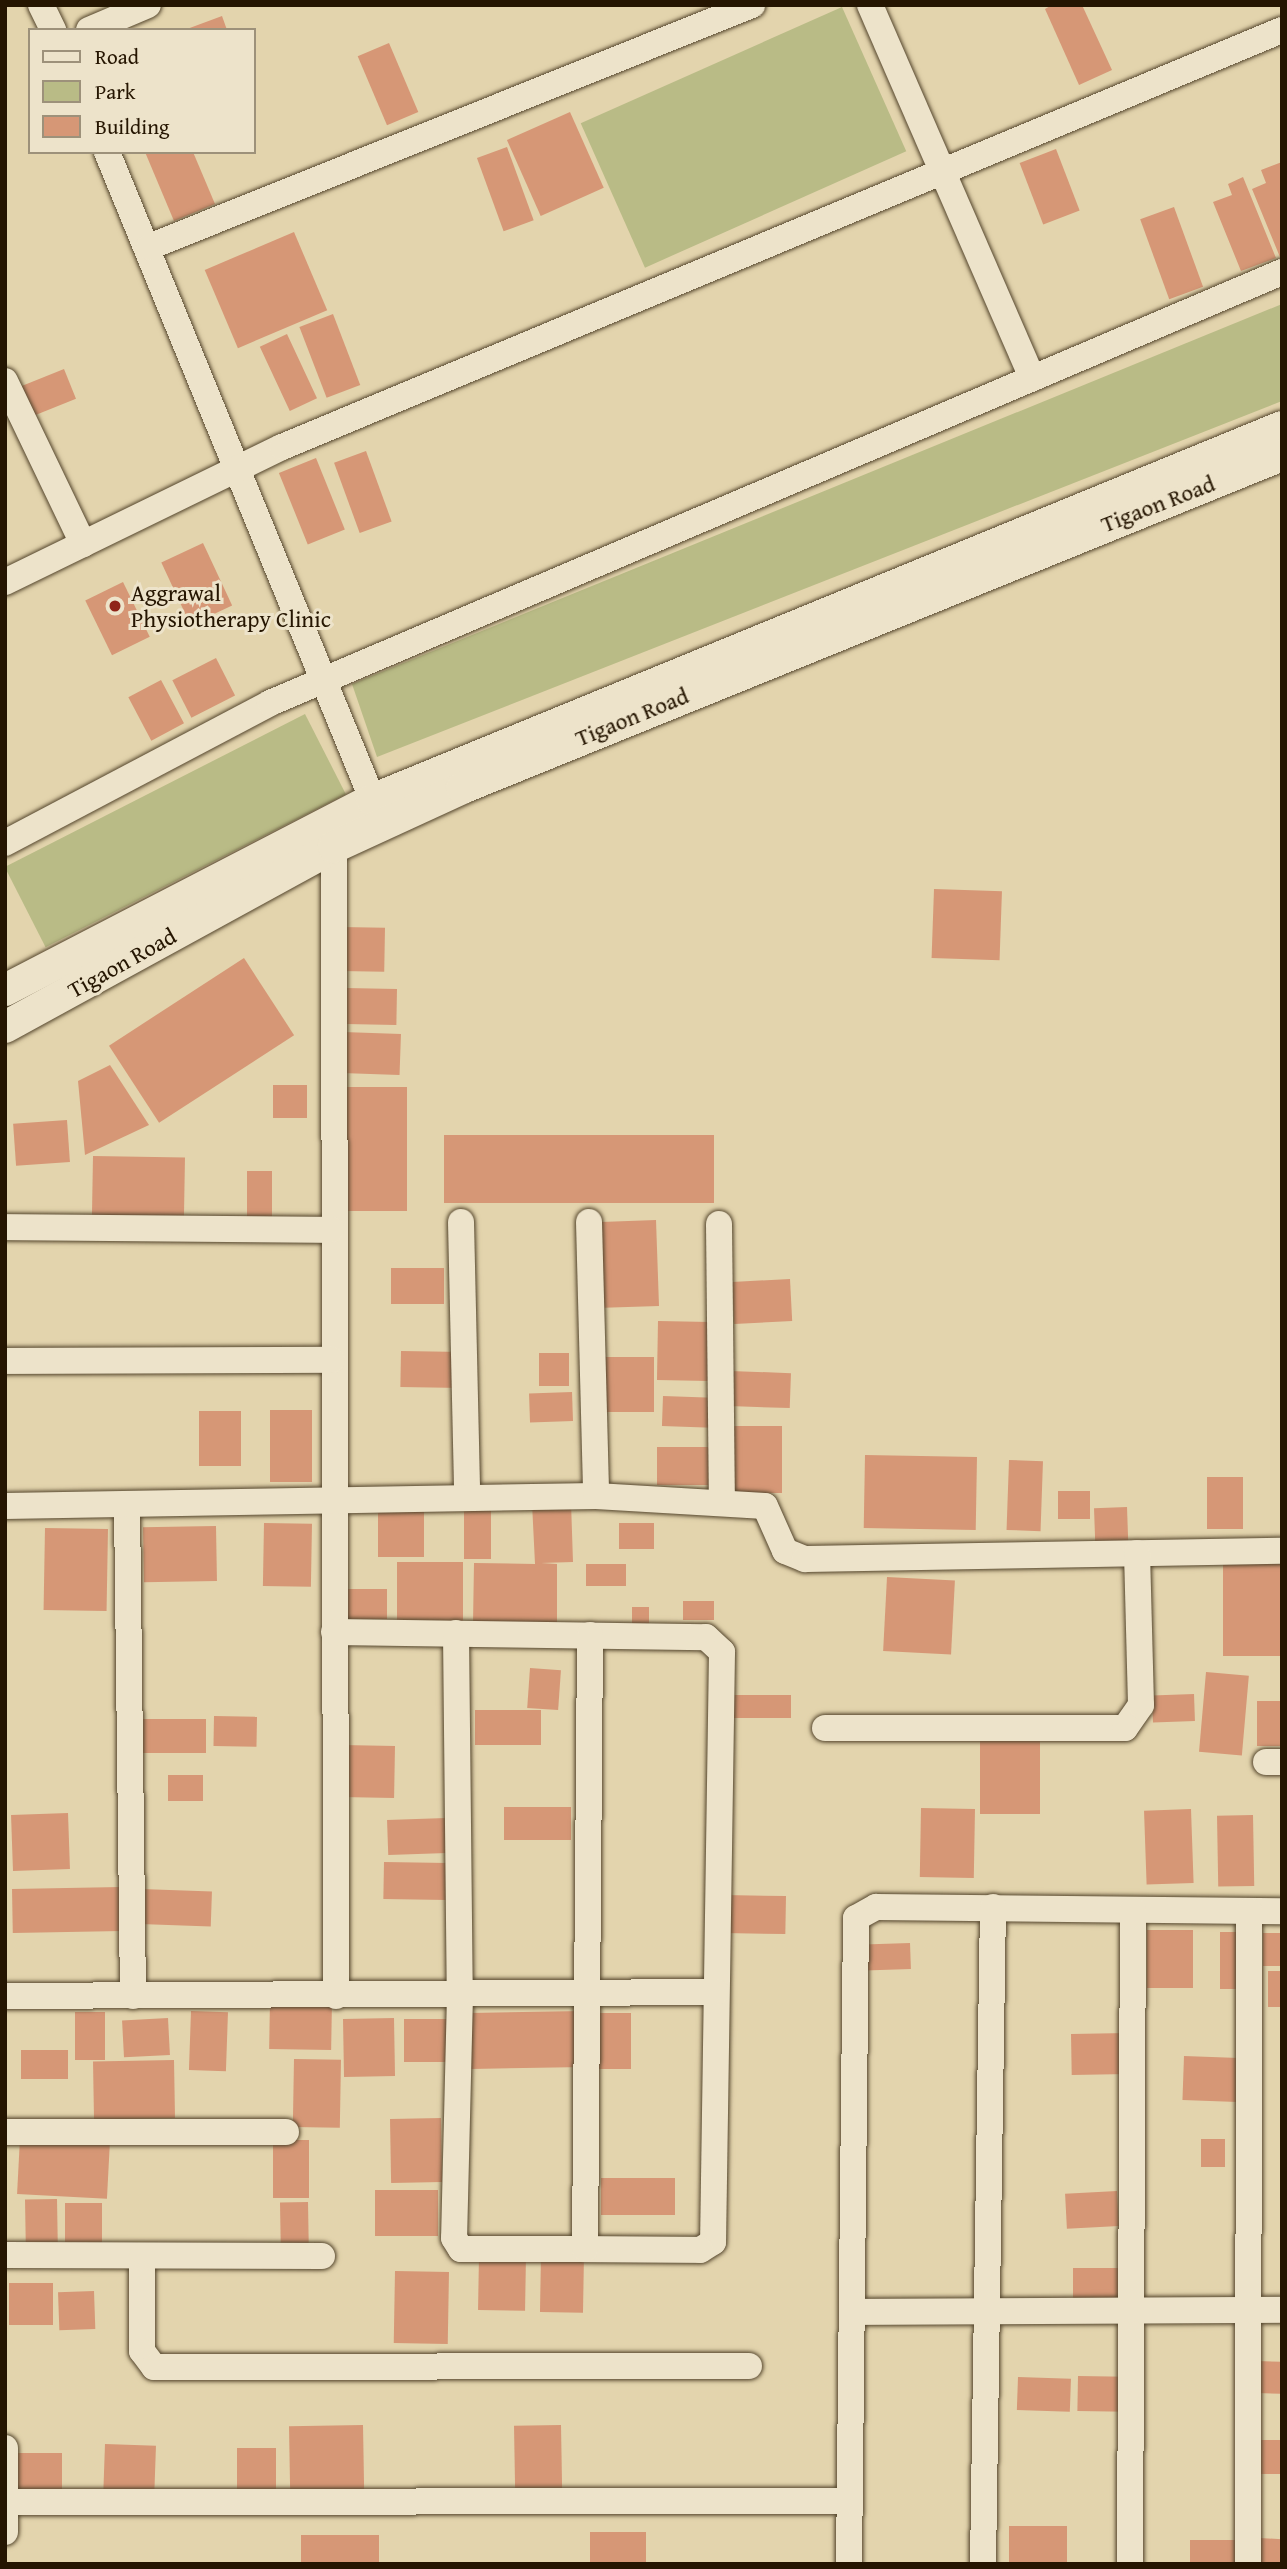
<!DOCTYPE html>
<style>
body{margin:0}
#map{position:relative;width:1287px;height:2569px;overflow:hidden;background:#e3d4ad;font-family:"Gentium Book Plus",serif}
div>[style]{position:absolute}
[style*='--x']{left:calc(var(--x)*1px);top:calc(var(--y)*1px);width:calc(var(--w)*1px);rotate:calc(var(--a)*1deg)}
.green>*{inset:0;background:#b9bb86;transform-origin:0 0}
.building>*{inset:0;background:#d69776;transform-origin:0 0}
.roads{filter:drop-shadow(0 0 2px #54452c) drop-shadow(0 0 2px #54452c)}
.minor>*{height:26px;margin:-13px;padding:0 13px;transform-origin:13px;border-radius:13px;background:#ede3ca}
.tertiary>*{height:32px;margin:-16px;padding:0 16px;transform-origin:16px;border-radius:16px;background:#ede3ca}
.dots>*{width:19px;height:19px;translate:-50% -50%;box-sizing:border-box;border:4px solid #ede3ca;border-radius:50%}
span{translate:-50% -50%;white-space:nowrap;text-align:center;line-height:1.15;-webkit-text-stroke:6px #ede3ca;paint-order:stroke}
.street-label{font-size:23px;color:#251501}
.poi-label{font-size:23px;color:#251501}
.left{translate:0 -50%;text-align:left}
.frame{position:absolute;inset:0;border:7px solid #251501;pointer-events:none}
.legend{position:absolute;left:28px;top:28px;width:228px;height:126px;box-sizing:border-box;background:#ede3ca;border:2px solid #9d917a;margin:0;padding:9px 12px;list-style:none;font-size:21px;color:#251501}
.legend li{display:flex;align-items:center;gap:14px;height:35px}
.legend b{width:35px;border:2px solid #9d917a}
</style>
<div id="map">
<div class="green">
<div style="left:842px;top:7px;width:158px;height:286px;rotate:66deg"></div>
<div style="clip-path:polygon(1282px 304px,1282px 401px,377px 757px,352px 684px)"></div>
<div style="left:305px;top:714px;width:90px;height:337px;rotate:63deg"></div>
</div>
<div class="building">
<div style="clip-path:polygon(1052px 5px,1082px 5px,1112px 70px,1079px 85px,1045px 9px)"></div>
<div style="clip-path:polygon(222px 16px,227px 30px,187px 30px,187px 29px)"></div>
<div style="left:389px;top:43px;width:75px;height:34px;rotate:67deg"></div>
<div style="left:570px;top:112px;width:83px;height:69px;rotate:66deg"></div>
<div style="left:507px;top:147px;width:78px;height:32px;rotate:70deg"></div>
<div style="left:1056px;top:149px;width:66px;height:39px;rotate:69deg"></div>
<div style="clip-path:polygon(145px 152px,193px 152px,215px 204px,174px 221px)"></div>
<div style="clip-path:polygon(1282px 162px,1282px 262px,1252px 189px,1266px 183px,1261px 170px)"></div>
<div style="clip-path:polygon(1243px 177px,1276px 258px,1241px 271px,1213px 202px,1232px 195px,1228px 184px)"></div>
<div style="left:1174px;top:207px;width:85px;height:36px;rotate:70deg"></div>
<div style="left:294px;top:232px;width:85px;height:97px;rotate:67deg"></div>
<div style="left:333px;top:314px;width:76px;height:36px;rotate:69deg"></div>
<div style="left:287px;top:334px;width:71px;height:30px;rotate:65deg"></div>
<div style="left:64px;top:369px;width:32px;height:57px;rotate:68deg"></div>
<div style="left:366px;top:451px;width:75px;height:34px;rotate:70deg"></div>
<div style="left:316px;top:458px;width:77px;height:40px;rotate:68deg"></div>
<div style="left:203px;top:543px;width:69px;height:46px;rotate:65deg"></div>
<div style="left:123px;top:582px;width:61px;height:42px;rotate:64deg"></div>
<div style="left:216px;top:658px;width:42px;height:49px;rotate:63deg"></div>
<div style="left:161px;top:680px;width:49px;height:37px;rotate:62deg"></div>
<div style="left:934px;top:889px;width:68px;height:69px;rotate:2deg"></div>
<div style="left:341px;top:927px;width:44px;height:44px;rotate:1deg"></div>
<div style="left:244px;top:958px;width:92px;height:161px;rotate:57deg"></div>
<div style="left:346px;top:988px;width:51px;height:36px;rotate:1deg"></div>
<div style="left:343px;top:1032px;width:58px;height:41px;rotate:2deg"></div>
<div style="clip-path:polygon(110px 1065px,149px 1125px,85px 1155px,78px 1081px)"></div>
<div style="left:273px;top:1085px;width:34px;height:33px"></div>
<div style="left:407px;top:1087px;width:124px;height:61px;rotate:90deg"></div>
<div style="left:67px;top:1120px;width:42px;height:54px;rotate:86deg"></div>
<div style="left:444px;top:1135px;width:270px;height:68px"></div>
<div style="left:93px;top:1156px;width:92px;height:64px;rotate:1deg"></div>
<div style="left:247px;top:1171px;width:25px;height:52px"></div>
<div style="left:656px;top:1220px;width:86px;height:55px;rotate:88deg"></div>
<div style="left:444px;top:1268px;width:36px;height:53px;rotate:90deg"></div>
<div style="left:790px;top:1279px;width:42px;height:58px;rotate:87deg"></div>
<div style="left:658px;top:1321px;width:52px;height:59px;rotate:1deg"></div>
<div style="left:401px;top:1351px;width:62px;height:36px;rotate:1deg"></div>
<div style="left:539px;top:1353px;width:30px;height:33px"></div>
<div style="left:601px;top:1357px;width:53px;height:55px"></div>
<div style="left:730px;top:1371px;width:61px;height:35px;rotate:2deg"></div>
<div style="left:572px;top:1392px;width:29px;height:43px;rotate:88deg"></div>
<div style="left:663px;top:1396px;width:50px;height:30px;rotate:2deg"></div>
<div style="left:270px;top:1410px;width:42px;height:72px"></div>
<div style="left:199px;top:1411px;width:42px;height:55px"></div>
<div style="left:729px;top:1426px;width:53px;height:67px"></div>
<div style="left:657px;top:1447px;width:56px;height:38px"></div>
<div style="left:865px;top:1455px;width:112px;height:73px;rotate:1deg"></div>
<div style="left:1009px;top:1460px;width:34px;height:70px;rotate:2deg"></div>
<div style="left:1207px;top:1477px;width:36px;height:52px"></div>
<div style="left:1058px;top:1491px;width:32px;height:28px"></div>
<div style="clip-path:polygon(571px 1502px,573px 1562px,541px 1563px,557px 1564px,557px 1624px,473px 1623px,474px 1563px,535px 1564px,532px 1503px)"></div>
<div style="left:1127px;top:1507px;width:34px;height:33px;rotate:88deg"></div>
<div style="left:378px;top:1508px;width:46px;height:49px"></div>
<div style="left:464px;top:1509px;width:27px;height:50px"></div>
<div style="left:264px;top:1523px;width:48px;height:63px;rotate:1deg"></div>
<div style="left:619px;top:1523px;width:35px;height:26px"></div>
<div style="left:216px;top:1526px;width:55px;height:73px;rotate:89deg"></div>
<div style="left:45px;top:1528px;width:63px;height:82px;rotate:1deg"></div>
<div style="left:397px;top:1562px;width:66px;height:63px"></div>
<div style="left:626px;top:1564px;width:22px;height:40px;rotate:90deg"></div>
<div style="left:1223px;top:1564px;width:59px;height:92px"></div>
<div style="left:887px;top:1577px;width:68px;height:74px;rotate:3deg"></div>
<div style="left:337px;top:1589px;width:50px;height:30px"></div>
<div style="left:683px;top:1601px;width:31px;height:19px"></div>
<div style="left:632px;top:1607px;width:17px;height:19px"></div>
<div style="left:530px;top:1668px;width:31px;height:40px;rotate:4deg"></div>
<div style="left:1206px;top:1672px;width:43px;height:80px;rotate:5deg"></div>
<div style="left:1194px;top:1694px;width:27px;height:42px;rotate:88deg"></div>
<div style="left:731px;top:1695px;width:60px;height:23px"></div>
<div style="left:1257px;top:1701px;width:25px;height:45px"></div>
<div style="left:475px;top:1710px;width:66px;height:35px"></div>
<div style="left:214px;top:1716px;width:43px;height:30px;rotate:1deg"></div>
<div style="left:142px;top:1719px;width:64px;height:34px"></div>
<div style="left:980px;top:1735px;width:60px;height:79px"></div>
<div style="left:342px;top:1745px;width:53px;height:52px;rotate:1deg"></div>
<div style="left:168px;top:1775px;width:35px;height:26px"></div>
<div style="left:571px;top:1807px;width:33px;height:67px;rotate:90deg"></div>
<div style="left:921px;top:1808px;width:54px;height:69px;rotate:1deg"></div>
<div style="left:1191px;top:1809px;width:74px;height:47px;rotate:88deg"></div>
<div style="left:68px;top:1813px;width:56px;height:57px;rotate:88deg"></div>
<div style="left:1253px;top:1815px;width:71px;height:36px;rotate:89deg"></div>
<div style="left:446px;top:1818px;width:35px;height:59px;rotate:88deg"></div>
<div style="left:384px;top:1862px;width:64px;height:37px;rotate:1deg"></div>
<div style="left:121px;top:1887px;width:44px;height:109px;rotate:89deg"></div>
<div style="left:141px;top:1889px;width:71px;height:35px;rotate:2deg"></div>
<div style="left:724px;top:1895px;width:62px;height:38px;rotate:1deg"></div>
<div style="left:1147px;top:1930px;width:46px;height:58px"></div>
<div style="left:1220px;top:1932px;width:16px;height:57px"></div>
<div style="left:1263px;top:1933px;width:19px;height:33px"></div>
<div style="left:910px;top:1943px;width:26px;height:46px;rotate:88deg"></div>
<div style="left:1268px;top:1971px;width:14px;height:36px"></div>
<div style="left:270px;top:2000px;width:62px;height:49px;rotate:1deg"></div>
<div style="left:191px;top:2011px;width:37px;height:59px;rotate:2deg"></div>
<div style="left:584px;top:2011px;width:56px;height:114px;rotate:89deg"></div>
<div style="left:75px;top:2012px;width:30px;height:48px"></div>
<div style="left:598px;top:2013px;width:33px;height:56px"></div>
<div style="left:168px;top:2018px;width:37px;height:46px;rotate:87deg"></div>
<div style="left:394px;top:2018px;width:58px;height:51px;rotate:89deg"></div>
<div style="left:404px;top:2019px;width:47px;height:43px"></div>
<div style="left:1127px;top:2033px;width:41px;height:56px;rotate:89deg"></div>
<div style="left:21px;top:2050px;width:47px;height:29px"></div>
<div style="left:1184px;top:2056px;width:55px;height:44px;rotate:2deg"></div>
<div style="left:294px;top:2059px;width:47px;height:68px;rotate:1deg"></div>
<div style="left:174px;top:2060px;width:58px;height:81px;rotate:89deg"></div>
<div style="left:441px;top:2118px;width:64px;height:51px;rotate:89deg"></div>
<div style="left:20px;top:2138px;width:90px;height:56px;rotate:3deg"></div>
<div style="left:1201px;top:2139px;width:24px;height:28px"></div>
<div style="left:273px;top:2140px;width:36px;height:58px"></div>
<div style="left:601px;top:2178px;width:74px;height:37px"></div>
<div style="left:375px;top:2190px;width:63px;height:46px"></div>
<div style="left:1117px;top:2191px;width:35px;height:52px;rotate:87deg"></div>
<div style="left:57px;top:2199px;width:50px;height:32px;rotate:89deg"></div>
<div style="left:308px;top:2202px;width:41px;height:28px;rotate:89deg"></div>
<div style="left:65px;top:2203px;width:37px;height:47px"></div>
<div style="left:541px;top:2254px;width:43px;height:58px;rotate:1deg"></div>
<div style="left:479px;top:2255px;width:47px;height:55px;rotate:1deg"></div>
<div style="left:1073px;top:2268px;width:50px;height:40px"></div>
<div style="left:395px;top:2271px;width:54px;height:72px;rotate:1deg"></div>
<div style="left:9px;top:2283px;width:44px;height:42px"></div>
<div style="left:94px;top:2291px;width:38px;height:36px;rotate:88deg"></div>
<div style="left:1257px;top:2361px;width:25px;height:32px;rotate:2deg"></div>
<div style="left:1078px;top:2376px;width:49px;height:35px;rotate:1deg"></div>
<div style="left:1018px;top:2377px;width:53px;height:33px;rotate:2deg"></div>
<div style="left:363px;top:2425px;width:73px;height:74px;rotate:89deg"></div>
<div style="left:561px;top:2425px;width:74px;height:47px;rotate:89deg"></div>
<div style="left:1257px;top:2440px;width:25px;height:34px"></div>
<div style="left:105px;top:2444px;width:51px;height:54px;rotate:2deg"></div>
<div style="left:237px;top:2448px;width:39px;height:52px"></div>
<div style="left:14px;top:2453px;width:48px;height:38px"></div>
<div style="left:1009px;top:2526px;width:58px;height:37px"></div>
<div style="left:646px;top:2532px;width:32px;height:56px;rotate:90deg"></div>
<div style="left:379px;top:2535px;width:29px;height:78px;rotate:90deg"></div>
<div style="left:1260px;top:2538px;width:22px;height:26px;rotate:3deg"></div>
<div style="left:1190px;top:2540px;width:49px;height:24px"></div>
</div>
<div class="roads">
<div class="minor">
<div style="--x:41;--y:5;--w:28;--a:64"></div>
<div style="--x:870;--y:5;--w:407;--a:66.5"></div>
<div style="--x:89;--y:30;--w:64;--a:-23"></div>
<div style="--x:107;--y:152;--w:720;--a:67.71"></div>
<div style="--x:149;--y:247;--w:650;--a:-21.87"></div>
<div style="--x:5;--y:381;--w:181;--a:64.4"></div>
<div style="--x:5;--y:582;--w:308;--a:-26"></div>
<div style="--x:282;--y:447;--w:1083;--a:-22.64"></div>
<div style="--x:5;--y:843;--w:300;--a:-27.8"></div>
<div style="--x:270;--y:703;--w:1100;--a:-23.07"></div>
<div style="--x:334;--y:847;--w:1149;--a:89.9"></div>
<div style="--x:461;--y:1222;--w:274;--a:88.7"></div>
<div style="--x:589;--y:1222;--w:274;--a:88.5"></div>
<div style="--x:719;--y:1224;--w:277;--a:89.4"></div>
<div style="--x:5;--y:1227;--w:326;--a:0.5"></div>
<div style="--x:5;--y:1361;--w:327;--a:-0.2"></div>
<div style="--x:127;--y:1505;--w:491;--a:89.3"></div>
<div style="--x:5;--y:1506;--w:591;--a:-0.97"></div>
<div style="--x:596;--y:1496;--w:169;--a:3.4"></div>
<div style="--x:765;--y:1506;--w:49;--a:66"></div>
<div style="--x:785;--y:1551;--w:22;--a:22"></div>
<div style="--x:805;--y:1559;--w:477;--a:-1"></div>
<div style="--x:334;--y:1632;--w:372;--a:0.8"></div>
<div style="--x:706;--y:1637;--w:22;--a:43"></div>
<div style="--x:722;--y:1652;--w:590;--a:90.87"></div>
<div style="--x:713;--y:2242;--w:15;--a:148"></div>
<div style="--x:700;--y:2250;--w:115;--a:-179.5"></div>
<div style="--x:456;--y:1633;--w:362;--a:89.4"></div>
<div style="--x:460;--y:1995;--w:243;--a:91.4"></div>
<div style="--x:454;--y:2238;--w:13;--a:58"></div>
<div style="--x:461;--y:2249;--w:124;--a:0"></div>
<div style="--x:585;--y:2249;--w:614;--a:-89.53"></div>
<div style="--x:825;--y:1728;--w:300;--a:0"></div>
<div style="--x:1125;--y:1728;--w:28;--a:-55"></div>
<div style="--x:1141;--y:1705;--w:152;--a:-91.5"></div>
<div style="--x:1266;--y:1762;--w:16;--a:0"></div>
<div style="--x:5;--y:1996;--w:711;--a:-0.32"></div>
<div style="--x:5;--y:2132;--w:281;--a:0"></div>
<div style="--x:5;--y:2255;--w:317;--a:0.2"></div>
<div style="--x:142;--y:2256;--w:95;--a:90"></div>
<div style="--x:142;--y:2351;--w:20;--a:53"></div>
<div style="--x:154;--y:2367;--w:595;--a:-0.1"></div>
<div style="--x:853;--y:2312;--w:429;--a:-0.3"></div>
<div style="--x:5;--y:2448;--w:84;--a:90"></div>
<div style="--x:7;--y:2502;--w:839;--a:-0.07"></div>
<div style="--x:849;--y:2564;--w:646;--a:-89.38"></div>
<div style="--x:856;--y:1918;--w:23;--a:-29"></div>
<div style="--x:876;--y:1907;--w:406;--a:0.6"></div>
<div style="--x:983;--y:2564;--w:657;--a:-89.13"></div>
<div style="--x:1130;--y:2564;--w:654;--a:-89.74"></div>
<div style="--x:1248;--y:2564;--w:653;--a:-89.91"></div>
</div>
<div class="tertiary">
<div style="--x:5;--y:990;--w:413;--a:-27.4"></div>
<div style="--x:372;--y:800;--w:983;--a:-22.29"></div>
<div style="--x:5;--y:1027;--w:375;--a:-28.7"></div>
<div style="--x:334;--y:847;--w:141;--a:-24.7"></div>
<div style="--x:462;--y:788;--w:885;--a:-22.1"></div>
</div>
</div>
<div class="dots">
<div style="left:115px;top:606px;background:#8f2418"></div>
</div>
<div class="street-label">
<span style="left:1158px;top:504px;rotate:-21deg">Tigaon Road</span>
<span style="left:632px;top:717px;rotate:-22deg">Tigaon Road</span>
<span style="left:122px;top:963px;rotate:-29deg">Tigaon Road</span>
</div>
<div class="poi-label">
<span class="left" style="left:131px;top:606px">Aggrawal<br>Physiotherapy Clinic</span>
</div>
<div class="frame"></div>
<ul class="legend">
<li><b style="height:9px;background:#ede3ca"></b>Road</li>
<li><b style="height:19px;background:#b9bb86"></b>Park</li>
<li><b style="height:19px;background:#d69776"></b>Building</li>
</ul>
</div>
